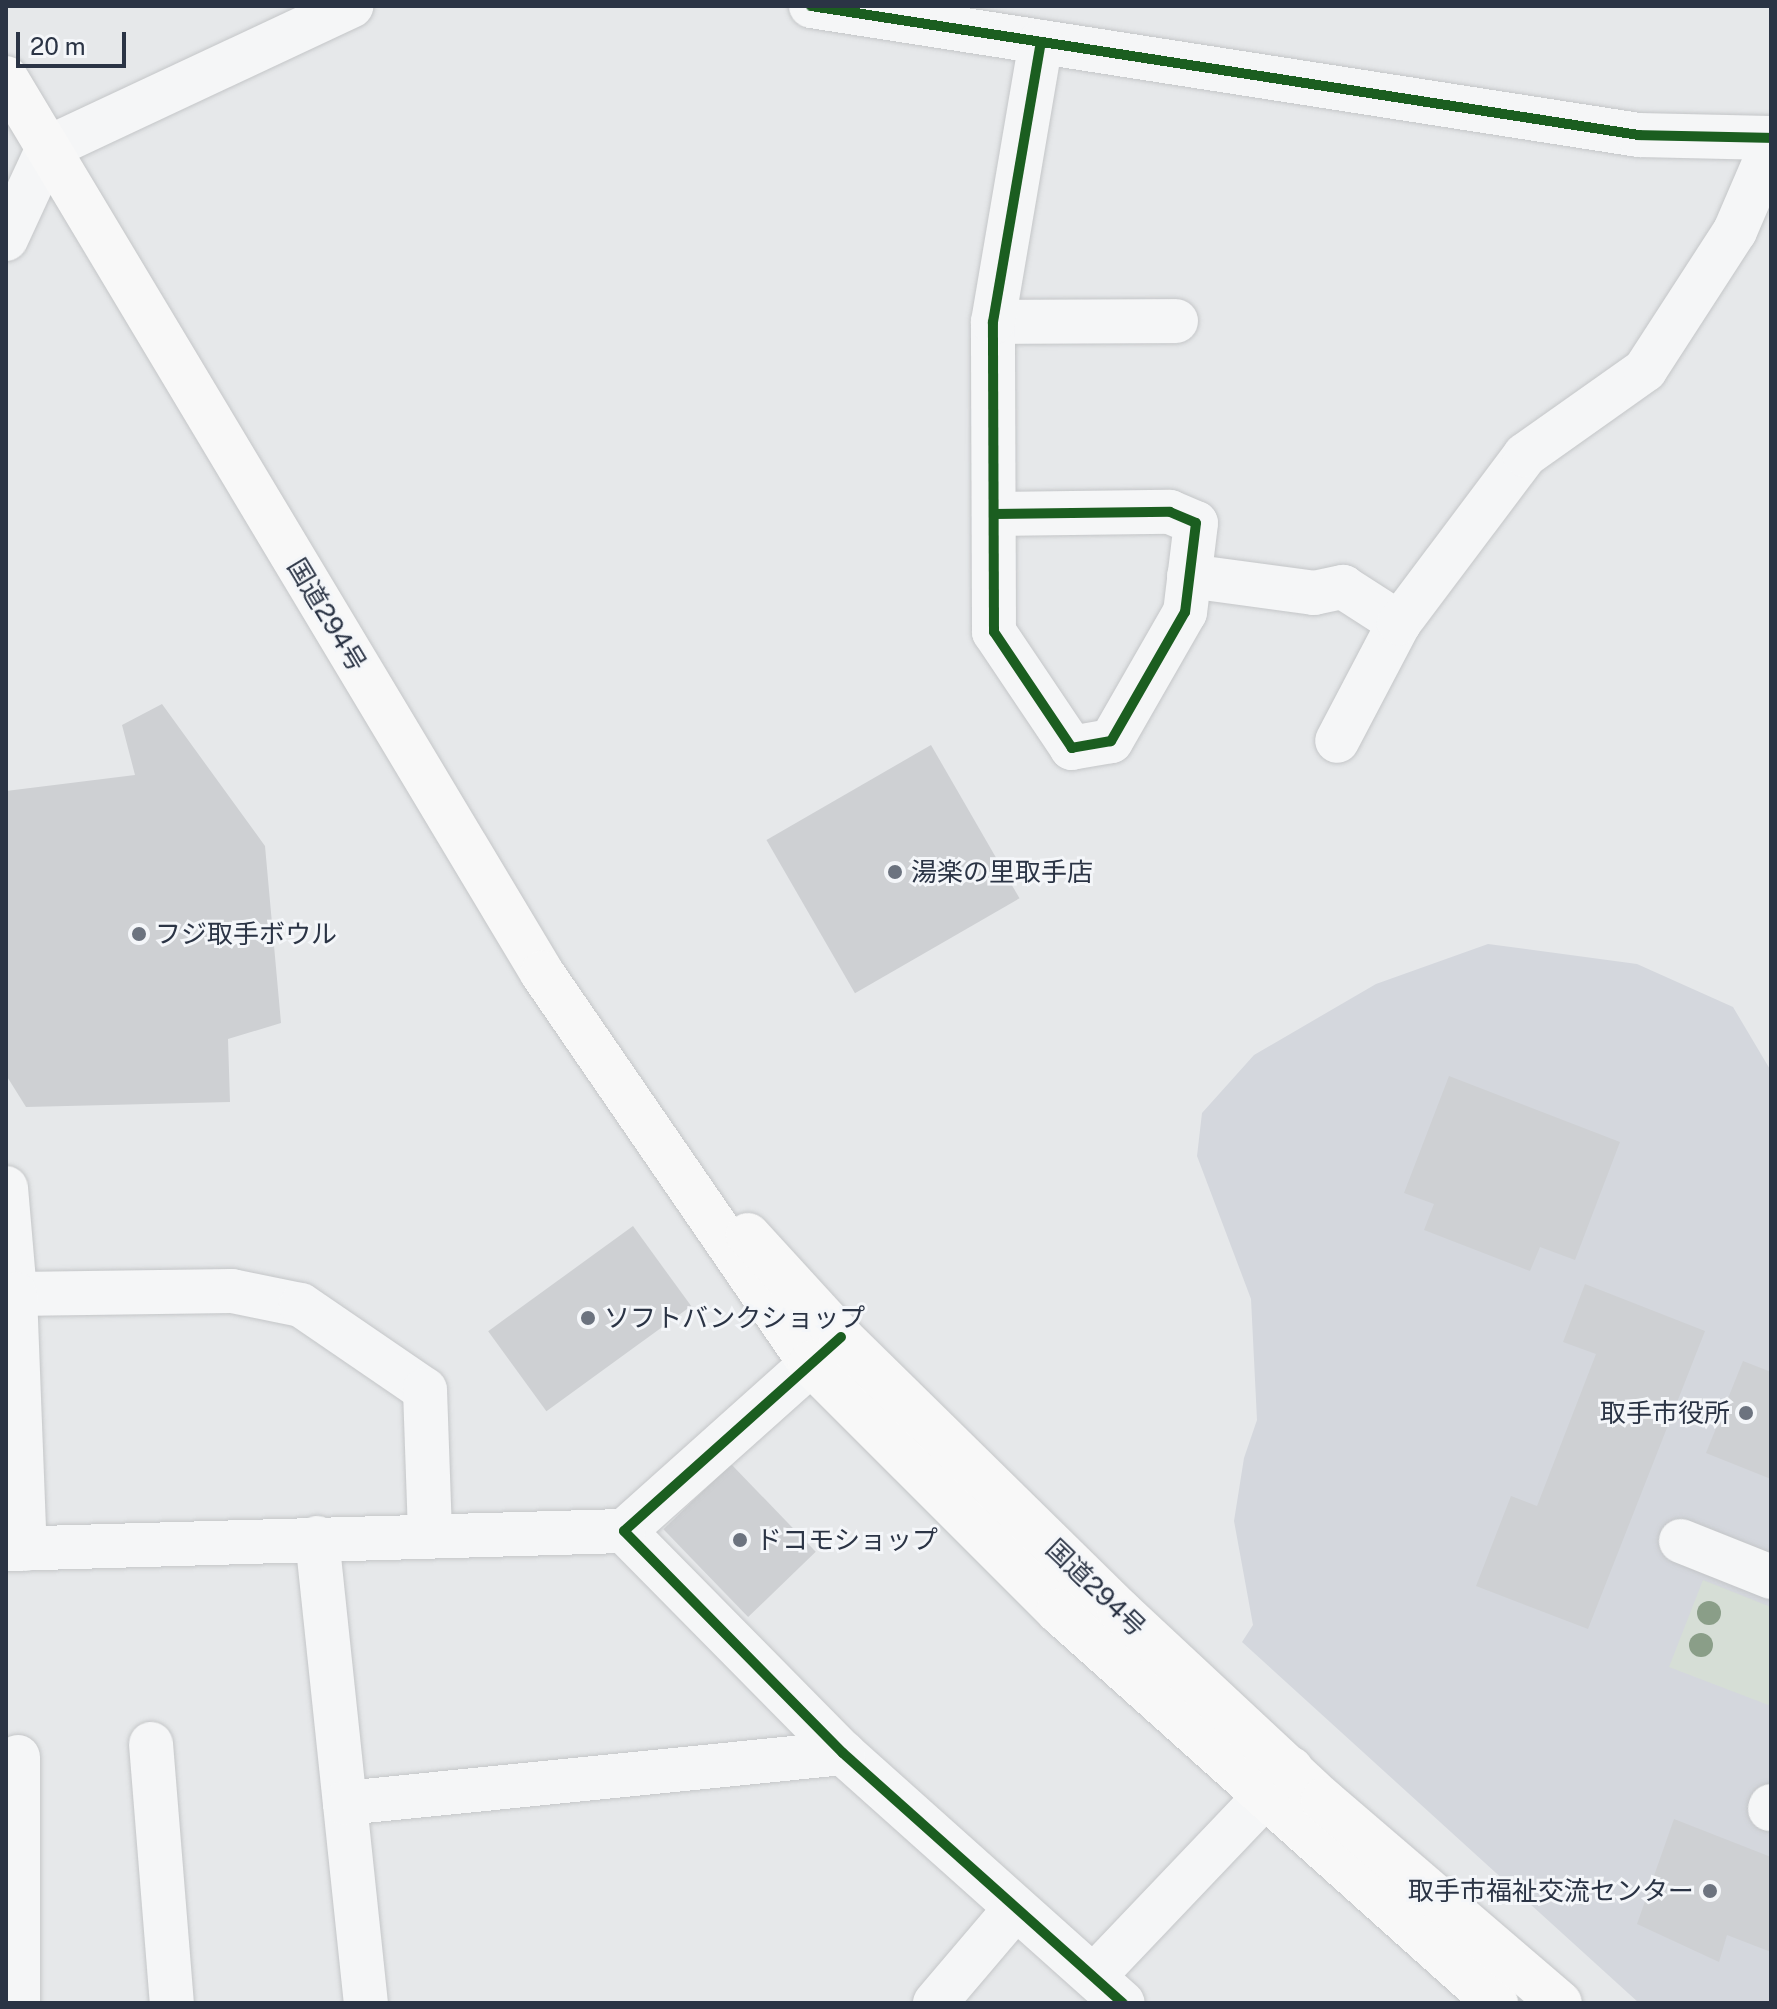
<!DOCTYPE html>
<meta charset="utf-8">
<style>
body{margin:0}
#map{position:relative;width:1777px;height:2009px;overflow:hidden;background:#e6e8ea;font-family:"Public Sans","Noto Sans JP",sans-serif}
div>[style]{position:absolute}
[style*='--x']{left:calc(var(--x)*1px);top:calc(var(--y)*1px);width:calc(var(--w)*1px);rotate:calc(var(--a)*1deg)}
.built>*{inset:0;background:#d4d7dd}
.green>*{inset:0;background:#d6ded6}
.building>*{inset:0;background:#ced0d3;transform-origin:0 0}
.roads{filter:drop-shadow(0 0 2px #c4c6c8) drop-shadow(0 0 2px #c4c6c8)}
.minor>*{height:44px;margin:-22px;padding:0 22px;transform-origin:22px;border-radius:22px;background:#f5f6f7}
.highway>*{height:44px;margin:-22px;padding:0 22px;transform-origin:22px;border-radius:22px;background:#f8f8f8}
.cycleway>*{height:10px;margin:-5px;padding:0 5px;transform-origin:5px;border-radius:5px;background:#1b5e20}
.trees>*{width:24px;height:24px;margin:-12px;border-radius:50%;background:#8a9e88}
.dots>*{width:22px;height:22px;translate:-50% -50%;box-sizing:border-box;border:4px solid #f4f6f9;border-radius:50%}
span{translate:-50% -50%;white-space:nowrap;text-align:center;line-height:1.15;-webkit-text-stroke:6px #f4f6f9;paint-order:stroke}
.street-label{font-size:26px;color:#2b3445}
.poi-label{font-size:26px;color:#2b3445}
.left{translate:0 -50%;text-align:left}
.right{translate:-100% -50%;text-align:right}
.frame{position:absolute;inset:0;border:8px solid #2b3445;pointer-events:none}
.scale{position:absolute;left:16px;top:32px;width:110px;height:36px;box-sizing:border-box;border:4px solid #2b3445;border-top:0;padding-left:10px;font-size:24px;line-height:28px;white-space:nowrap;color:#2b3445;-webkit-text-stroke:6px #f4f6f9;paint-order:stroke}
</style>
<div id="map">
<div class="built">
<div style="clip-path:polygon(1488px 944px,1637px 964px,1733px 1007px,1771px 1071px,1771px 2003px,1639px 2003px,1242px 1642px,1253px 1625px,1234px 1521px,1244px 1458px,1257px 1420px,1251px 1299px,1197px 1156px,1202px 1113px,1254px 1055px,1376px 984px)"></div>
</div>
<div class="green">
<div style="clip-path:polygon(1703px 1580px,1771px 1607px,1771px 1706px,1669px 1667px)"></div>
</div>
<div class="building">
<div style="clip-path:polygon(162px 704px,265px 846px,281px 1023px,228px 1039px,230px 1102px,26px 1107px,6px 1075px,6px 791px,135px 775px,122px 725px)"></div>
<div style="left:931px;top:745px;width:177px;height:190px;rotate:60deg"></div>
<div style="clip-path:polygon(1449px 1076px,1620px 1142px,1575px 1260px,1540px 1247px,1530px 1271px,1424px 1230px,1434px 1204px,1404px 1193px)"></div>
<div style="left:633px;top:1226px;width:99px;height:179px;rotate:54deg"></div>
<div style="clip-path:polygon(1585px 1284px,1705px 1331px,1588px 1629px,1476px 1586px,1511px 1496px,1537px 1506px,1596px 1354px,1563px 1342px)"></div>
<div style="clip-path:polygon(1743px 1361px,1771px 1372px,1771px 1479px,1706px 1453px)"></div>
<div style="left:731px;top:1464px;width:122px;height:94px;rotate:46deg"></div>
<div style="clip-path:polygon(1674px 1819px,1771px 1857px,1771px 1952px,1727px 1935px,1719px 1962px,1637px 1924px)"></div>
</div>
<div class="roads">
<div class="minor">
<div style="--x:811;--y:6;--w:838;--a:8.86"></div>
<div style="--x:1639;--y:135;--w:132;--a:1.3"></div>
<div style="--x:6;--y:239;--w:100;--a:-65.2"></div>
<div style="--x:48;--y:148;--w:335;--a:-25.1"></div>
<div style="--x:993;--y:322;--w:183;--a:-0.3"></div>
<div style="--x:994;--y:514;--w:176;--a:-0.7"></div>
<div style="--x:1170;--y:512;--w:28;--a:23"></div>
<div style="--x:1196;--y:523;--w:90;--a:97"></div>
<div style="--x:1185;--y:612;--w:149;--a:119.8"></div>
<div style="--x:1111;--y:741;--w:40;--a:170"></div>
<div style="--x:1072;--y:748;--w:140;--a:-123.9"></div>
<div style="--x:994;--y:632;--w:310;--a:-90.2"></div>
<div style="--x:993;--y:322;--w:284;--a:-80.3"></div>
<div style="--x:1189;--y:576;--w:126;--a:7.7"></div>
<div style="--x:1314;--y:593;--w:30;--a:-12"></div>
<div style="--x:1343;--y:587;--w:67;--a:32.7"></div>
<div style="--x:1399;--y:623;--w:133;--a:117.7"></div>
<div style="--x:1399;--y:623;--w:210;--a:-53.1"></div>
<div style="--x:1525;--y:455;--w:147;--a:-35.3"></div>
<div style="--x:1645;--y:370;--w:166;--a:-57.1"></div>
<div style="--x:1735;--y:231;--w:91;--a:-66.8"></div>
<div style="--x:6;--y:1188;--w:106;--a:85.1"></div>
<div style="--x:15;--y:1294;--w:217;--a:-0.8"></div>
<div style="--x:232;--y:1291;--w:70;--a:11.5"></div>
<div style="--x:301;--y:1305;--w:150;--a:34.4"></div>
<div style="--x:425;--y:1390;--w:144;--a:88"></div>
<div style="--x:6;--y:1294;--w:9;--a:0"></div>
<div style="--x:15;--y:1294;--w:255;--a:87.8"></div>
<div style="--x:840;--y:1338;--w:290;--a:138.2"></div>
<div style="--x:624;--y:1531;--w:312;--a:45.4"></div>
<div style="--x:843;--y:1753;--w:375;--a:41.8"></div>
<div style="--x:317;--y:1538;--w:468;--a:84"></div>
<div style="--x:1681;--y:1541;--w:97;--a:21.8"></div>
<div style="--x:6;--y:1549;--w:618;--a:-1.67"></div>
<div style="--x:151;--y:1744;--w:260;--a:85.4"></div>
<div style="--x:18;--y:1757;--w:246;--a:90"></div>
<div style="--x:345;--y:1803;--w:501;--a:-5.73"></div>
<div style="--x:1770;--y:1809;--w:3;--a:-72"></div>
<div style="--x:1094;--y:1976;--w:286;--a:-46.4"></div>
<div style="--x:935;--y:2003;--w:123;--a:-49.6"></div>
</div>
<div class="highway">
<div style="--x:6;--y:78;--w:1043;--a:59.08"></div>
<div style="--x:542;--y:973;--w:473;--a:55.5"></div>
<div style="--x:810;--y:1363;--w:351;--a:45"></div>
<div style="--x:1058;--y:1611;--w:588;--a:41.83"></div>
<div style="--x:748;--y:1235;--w:138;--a:47.6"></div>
<div style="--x:841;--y:1337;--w:390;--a:44.5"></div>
<div style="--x:1119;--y:1610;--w:279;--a:43"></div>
<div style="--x:1323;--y:1800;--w:312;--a:40.6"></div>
</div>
</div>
<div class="cycleway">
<div style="--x:811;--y:6;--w:838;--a:8.86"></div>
<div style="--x:1639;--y:135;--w:132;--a:1.3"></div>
<div style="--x:994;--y:514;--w:176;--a:-0.7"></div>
<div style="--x:1170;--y:512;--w:28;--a:23"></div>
<div style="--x:1196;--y:523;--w:90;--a:97"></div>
<div style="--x:1185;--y:612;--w:149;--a:119.8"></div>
<div style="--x:1111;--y:741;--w:40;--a:170"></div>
<div style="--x:1072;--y:748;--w:140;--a:-123.9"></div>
<div style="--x:994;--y:632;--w:310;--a:-90.2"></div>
<div style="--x:993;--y:322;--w:284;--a:-80.3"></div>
<div style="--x:841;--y:1337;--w:291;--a:138.2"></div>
<div style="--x:624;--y:1531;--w:312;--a:45.4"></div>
<div style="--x:843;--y:1753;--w:375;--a:41.8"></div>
</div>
<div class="trees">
<div style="left:1709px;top:1613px"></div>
<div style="left:1701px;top:1645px"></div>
</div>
<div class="dots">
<div style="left:895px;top:872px;background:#6c737f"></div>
<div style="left:139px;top:934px;background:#6c737f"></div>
<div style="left:588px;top:1318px;background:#6c737f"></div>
<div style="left:1746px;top:1413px;background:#6c737f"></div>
<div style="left:740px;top:1540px;background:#6c737f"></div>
<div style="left:1710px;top:1891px;background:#6c737f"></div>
</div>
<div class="street-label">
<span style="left:327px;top:615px;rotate:59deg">国道294号</span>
<span style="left:1096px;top:1588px;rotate:44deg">国道294号</span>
</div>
<div class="poi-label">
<span class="left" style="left:911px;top:872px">湯楽の里取手店</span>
<span class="left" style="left:155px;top:934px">フジ取手ボウル</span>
<span class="left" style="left:604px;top:1318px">ソフトバンクショップ</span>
<span class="right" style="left:1730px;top:1413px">取手市役所</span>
<span class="left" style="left:756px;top:1540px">ドコモショップ</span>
<span class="right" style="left:1694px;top:1891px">取手市福祉交流センター</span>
</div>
<div class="frame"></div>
<div class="scale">20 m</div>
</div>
